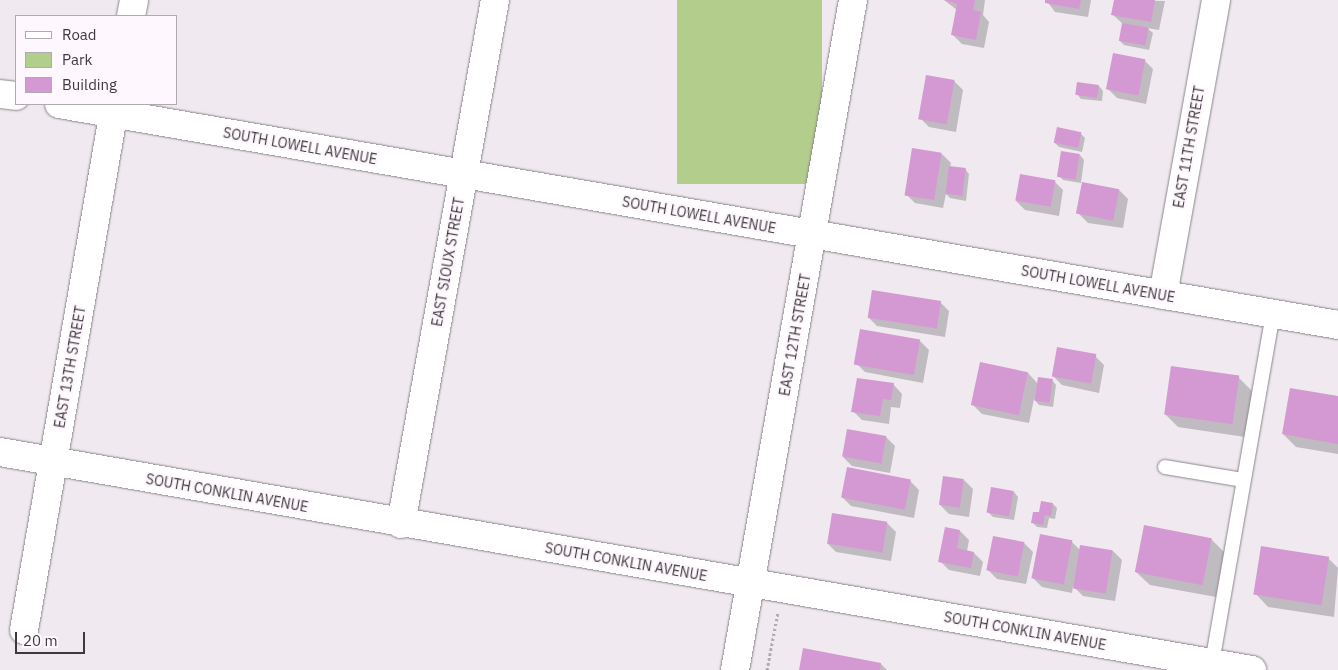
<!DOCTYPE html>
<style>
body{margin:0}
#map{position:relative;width:1338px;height:670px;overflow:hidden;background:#f0eaf0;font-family:"IBM Plex Sans",sans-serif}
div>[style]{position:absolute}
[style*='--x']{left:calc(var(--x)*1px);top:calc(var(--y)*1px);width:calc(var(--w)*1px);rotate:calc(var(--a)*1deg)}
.green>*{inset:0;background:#b2cd8c;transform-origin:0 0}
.shadow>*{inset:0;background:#0003}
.building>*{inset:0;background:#d499d3;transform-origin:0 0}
.path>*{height:3px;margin-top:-1.5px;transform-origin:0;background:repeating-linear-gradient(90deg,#afabaf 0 2.5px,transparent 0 5px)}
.roads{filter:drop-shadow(0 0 1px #8b858b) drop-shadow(0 0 1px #8b858b)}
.service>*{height:14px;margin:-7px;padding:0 7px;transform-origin:7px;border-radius:7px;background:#fff}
.minor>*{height:28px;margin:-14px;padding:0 14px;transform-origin:14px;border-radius:14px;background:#fff}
.tertiary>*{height:28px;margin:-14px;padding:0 14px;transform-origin:14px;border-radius:14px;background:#fff}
span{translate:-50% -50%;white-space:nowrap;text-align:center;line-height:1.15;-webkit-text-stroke:4.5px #fef7fd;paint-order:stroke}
.street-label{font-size:14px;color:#3c3a3c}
.legend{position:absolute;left:15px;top:15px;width:162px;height:90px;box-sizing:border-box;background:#fef7fd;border:1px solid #b0abb0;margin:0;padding:6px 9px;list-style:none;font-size:15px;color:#3c3a3c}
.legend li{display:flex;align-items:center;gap:10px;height:25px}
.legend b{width:25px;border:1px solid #b0abb0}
.scale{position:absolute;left:15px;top:632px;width:70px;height:22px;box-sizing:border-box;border:2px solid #3c3a3c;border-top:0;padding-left:6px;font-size:15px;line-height:18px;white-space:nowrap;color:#3c3a3c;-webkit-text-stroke:4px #fef7fd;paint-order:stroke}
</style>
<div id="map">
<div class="green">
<div style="left:677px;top:0;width:145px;height:184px"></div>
</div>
<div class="shadow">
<div style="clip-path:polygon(944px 0,985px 0,983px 15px,989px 22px,984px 48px,962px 44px,953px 35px,957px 10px)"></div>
<div style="clip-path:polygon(1046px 0,1091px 0,1088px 17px,1055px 12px)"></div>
<div style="clip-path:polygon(1115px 0,1165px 1px,1159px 30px,1147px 28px,1153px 33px,1149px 50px,1124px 45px,1120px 41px,1123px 24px,1112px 14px)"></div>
<div style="clip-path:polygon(1144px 60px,1153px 69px,1146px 104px,1117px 98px,1108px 89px)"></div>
<div style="clip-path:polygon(954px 81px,963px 90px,956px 132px,929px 127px,920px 118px)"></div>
<div style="clip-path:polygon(1099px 86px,1103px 91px,1102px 101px,1081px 99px,1077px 94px)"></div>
<div style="clip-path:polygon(1081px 134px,1085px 138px,1082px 152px,1059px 147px,1055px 143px)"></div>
<div style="clip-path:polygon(942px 154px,951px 163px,950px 167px,965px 169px,969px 174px,966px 201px,950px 198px,946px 194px,943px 208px,915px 203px,906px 194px)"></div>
<div style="clip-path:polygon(1080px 155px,1084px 160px,1081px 183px,1063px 180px,1059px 176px)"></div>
<div style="clip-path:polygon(1054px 181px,1063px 190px,1059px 216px,1025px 210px,1016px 201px)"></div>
<div style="clip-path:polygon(1119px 190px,1128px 199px,1123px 228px,1088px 223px,1079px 214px)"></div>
<div style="clip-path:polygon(940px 302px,949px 311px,945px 337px,877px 326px,868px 317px)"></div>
<div style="clip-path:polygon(920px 341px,929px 350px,923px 383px,865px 372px,856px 363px)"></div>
<div style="clip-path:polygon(1095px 356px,1104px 365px,1099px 393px,1062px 385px,1053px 376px)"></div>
<div style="clip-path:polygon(1028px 373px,1038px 384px,1052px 380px,1056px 385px,1053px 407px,1039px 405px,1034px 399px,1029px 423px,982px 414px,973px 405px)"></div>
<div style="clip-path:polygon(1239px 378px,1252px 391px,1245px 437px,1178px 427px,1165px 414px)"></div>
<div style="clip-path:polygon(893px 384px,902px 394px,900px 408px,891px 407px,889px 424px,862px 420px,853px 411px)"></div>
<div style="clip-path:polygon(1338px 397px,1338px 454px,1296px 447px,1283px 434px)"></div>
<div style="clip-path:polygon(886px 437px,895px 446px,890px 473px,852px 466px,843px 457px)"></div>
<div style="clip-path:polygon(964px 480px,973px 489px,969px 517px,949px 514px,940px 505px)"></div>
<div style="clip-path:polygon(910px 481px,919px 490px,914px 518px,851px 506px,842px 497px)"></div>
<div style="clip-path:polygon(992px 489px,1014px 492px,1018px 497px,1014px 520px,993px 517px,989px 513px)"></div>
<div style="clip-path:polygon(1053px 504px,1057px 508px,1055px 519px,1049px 518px,1047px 528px,1037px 527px,1033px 523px)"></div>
<div style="clip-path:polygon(887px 523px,896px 532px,891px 561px,836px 552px,827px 543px)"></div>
<div style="clip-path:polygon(946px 528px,960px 531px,969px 540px,967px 551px,974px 553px,983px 562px,980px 576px,949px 570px,940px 561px)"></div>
<div style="clip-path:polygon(1211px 539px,1224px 552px,1216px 597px,1150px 585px,1136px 572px)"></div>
<div style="clip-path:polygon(1071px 541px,1080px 550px,1113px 551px,1122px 560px,1115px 601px,1083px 596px,1073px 586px,1072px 593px,1042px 587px,1033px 578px)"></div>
<div style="clip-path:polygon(1024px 543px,1033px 552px,1026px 584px,997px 579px,988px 570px)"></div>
<div style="clip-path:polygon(1328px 558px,1338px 568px,1334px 617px,1268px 607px,1255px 593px)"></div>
<div style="clip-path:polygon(881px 664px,887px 670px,800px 670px)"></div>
</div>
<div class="building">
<div style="clip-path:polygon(944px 0,975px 0,973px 10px,981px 12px,976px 40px,951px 35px,957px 4px)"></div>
<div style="clip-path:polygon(1045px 0,1081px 0,1079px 9px,1045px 3px)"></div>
<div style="clip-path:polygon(1114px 0,1155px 0,1151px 22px,1111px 15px)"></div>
<div style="left:1122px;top:23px;width:27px;height:18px;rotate:10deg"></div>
<div style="left:1113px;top:53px;width:33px;height:37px;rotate:11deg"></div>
<div style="left:926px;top:75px;width:29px;height:45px;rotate:10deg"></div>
<div style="left:1077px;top:82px;width:22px;height:13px;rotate:8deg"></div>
<div style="left:1057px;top:127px;width:25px;height:16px;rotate:12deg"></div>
<div style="left:912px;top:148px;width:30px;height:48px;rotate:9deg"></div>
<div style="left:1061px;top:151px;width:19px;height:26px;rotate:9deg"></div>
<div style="left:949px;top:166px;width:17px;height:28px;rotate:7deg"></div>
<div style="left:1020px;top:174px;width:36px;height:27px;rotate:10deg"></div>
<div style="left:1082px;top:182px;width:38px;height:32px;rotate:11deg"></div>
<div style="left:872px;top:290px;width:70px;height:28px;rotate:9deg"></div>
<div style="left:860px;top:329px;width:61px;height:36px;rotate:10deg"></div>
<div style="left:1057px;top:347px;width:40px;height:30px;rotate:10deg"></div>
<div style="left:980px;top:362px;width:49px;height:44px;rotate:12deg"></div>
<div style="left:1171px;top:366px;width:69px;height:49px;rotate:8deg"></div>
<div style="left:1038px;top:377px;width:15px;height:24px;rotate:8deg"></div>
<div style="clip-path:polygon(857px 378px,894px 383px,891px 400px,883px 399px,880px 416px,851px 412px)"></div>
<div style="clip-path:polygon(1290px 388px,1338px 396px,1338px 444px,1282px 434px)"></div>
<div style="left:847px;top:429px;width:40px;height:28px;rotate:10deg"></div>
<div style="left:847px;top:467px;width:65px;height:31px;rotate:11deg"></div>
<div style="left:943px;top:476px;width:21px;height:29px;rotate:8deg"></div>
<div style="left:991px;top:487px;width:23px;height:26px;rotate:10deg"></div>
<div style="clip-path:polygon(1041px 501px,1053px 503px,1051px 516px,1045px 515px,1043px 525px,1031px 523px,1033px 512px,1039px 512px)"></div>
<div style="left:832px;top:513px;width:56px;height:31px;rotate:9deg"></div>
<div style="left:1144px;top:525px;width:69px;height:48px;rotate:11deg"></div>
<div style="clip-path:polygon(945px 527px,960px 530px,957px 548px,974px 552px,971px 568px,938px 562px)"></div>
<div style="left:1040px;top:534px;width:33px;height:45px;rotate:11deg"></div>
<div style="left:993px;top:536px;width:32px;height:35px;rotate:11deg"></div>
<div style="left:1080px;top:545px;width:33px;height:44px;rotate:9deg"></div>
<div style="left:1261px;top:546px;width:69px;height:49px;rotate:9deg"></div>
<div style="clip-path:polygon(803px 648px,881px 663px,880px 670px,799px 670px)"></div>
</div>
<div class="path">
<div style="--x:767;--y:670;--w:59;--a:-79.3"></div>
</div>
<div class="roads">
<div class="service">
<div style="--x:1165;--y:467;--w:79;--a:9.5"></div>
<div style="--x:1212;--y:663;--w:354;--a:-80.1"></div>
</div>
<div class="minor">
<div style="--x:131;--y:16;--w:16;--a:-79"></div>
<div style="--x:1163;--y:295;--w:300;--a:-79.8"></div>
<div style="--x:0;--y:452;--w:1271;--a:9.88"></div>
<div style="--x:401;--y:524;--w:532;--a:-79.83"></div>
<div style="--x:24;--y:630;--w:534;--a:-80.18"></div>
</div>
<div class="tertiary">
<div style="--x:0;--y:94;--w:16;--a:7"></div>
<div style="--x:59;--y:104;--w:1298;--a:9.8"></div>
<div style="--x:735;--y:670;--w:680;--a:-80.01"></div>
</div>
</div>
<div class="street-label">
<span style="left:300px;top:146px;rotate:10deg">SOUTH LOWELL AVENUE</span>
<span style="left:1189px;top:147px;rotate:-80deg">EAST 11TH STREET</span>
<span style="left:699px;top:215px;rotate:10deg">SOUTH LOWELL AVENUE</span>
<span style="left:448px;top:262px;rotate:-80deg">EAST SIOUX STREET</span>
<span style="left:1098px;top:284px;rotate:10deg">SOUTH LOWELL AVENUE</span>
<span style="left:795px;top:335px;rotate:-80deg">EAST 12TH STREET</span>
<span style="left:70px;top:367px;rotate:-80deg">EAST 13TH STREET</span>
<span style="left:227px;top:493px;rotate:10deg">SOUTH CONKLIN AVENUE</span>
<span style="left:626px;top:562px;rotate:10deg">SOUTH CONKLIN AVENUE</span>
<span style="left:1025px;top:631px;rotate:10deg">SOUTH CONKLIN AVENUE</span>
</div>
<ul class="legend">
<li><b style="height:6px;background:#fff"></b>Road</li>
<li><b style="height:14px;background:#b2cd8c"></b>Park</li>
<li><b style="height:14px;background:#d499d3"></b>Building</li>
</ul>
<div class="scale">20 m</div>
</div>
